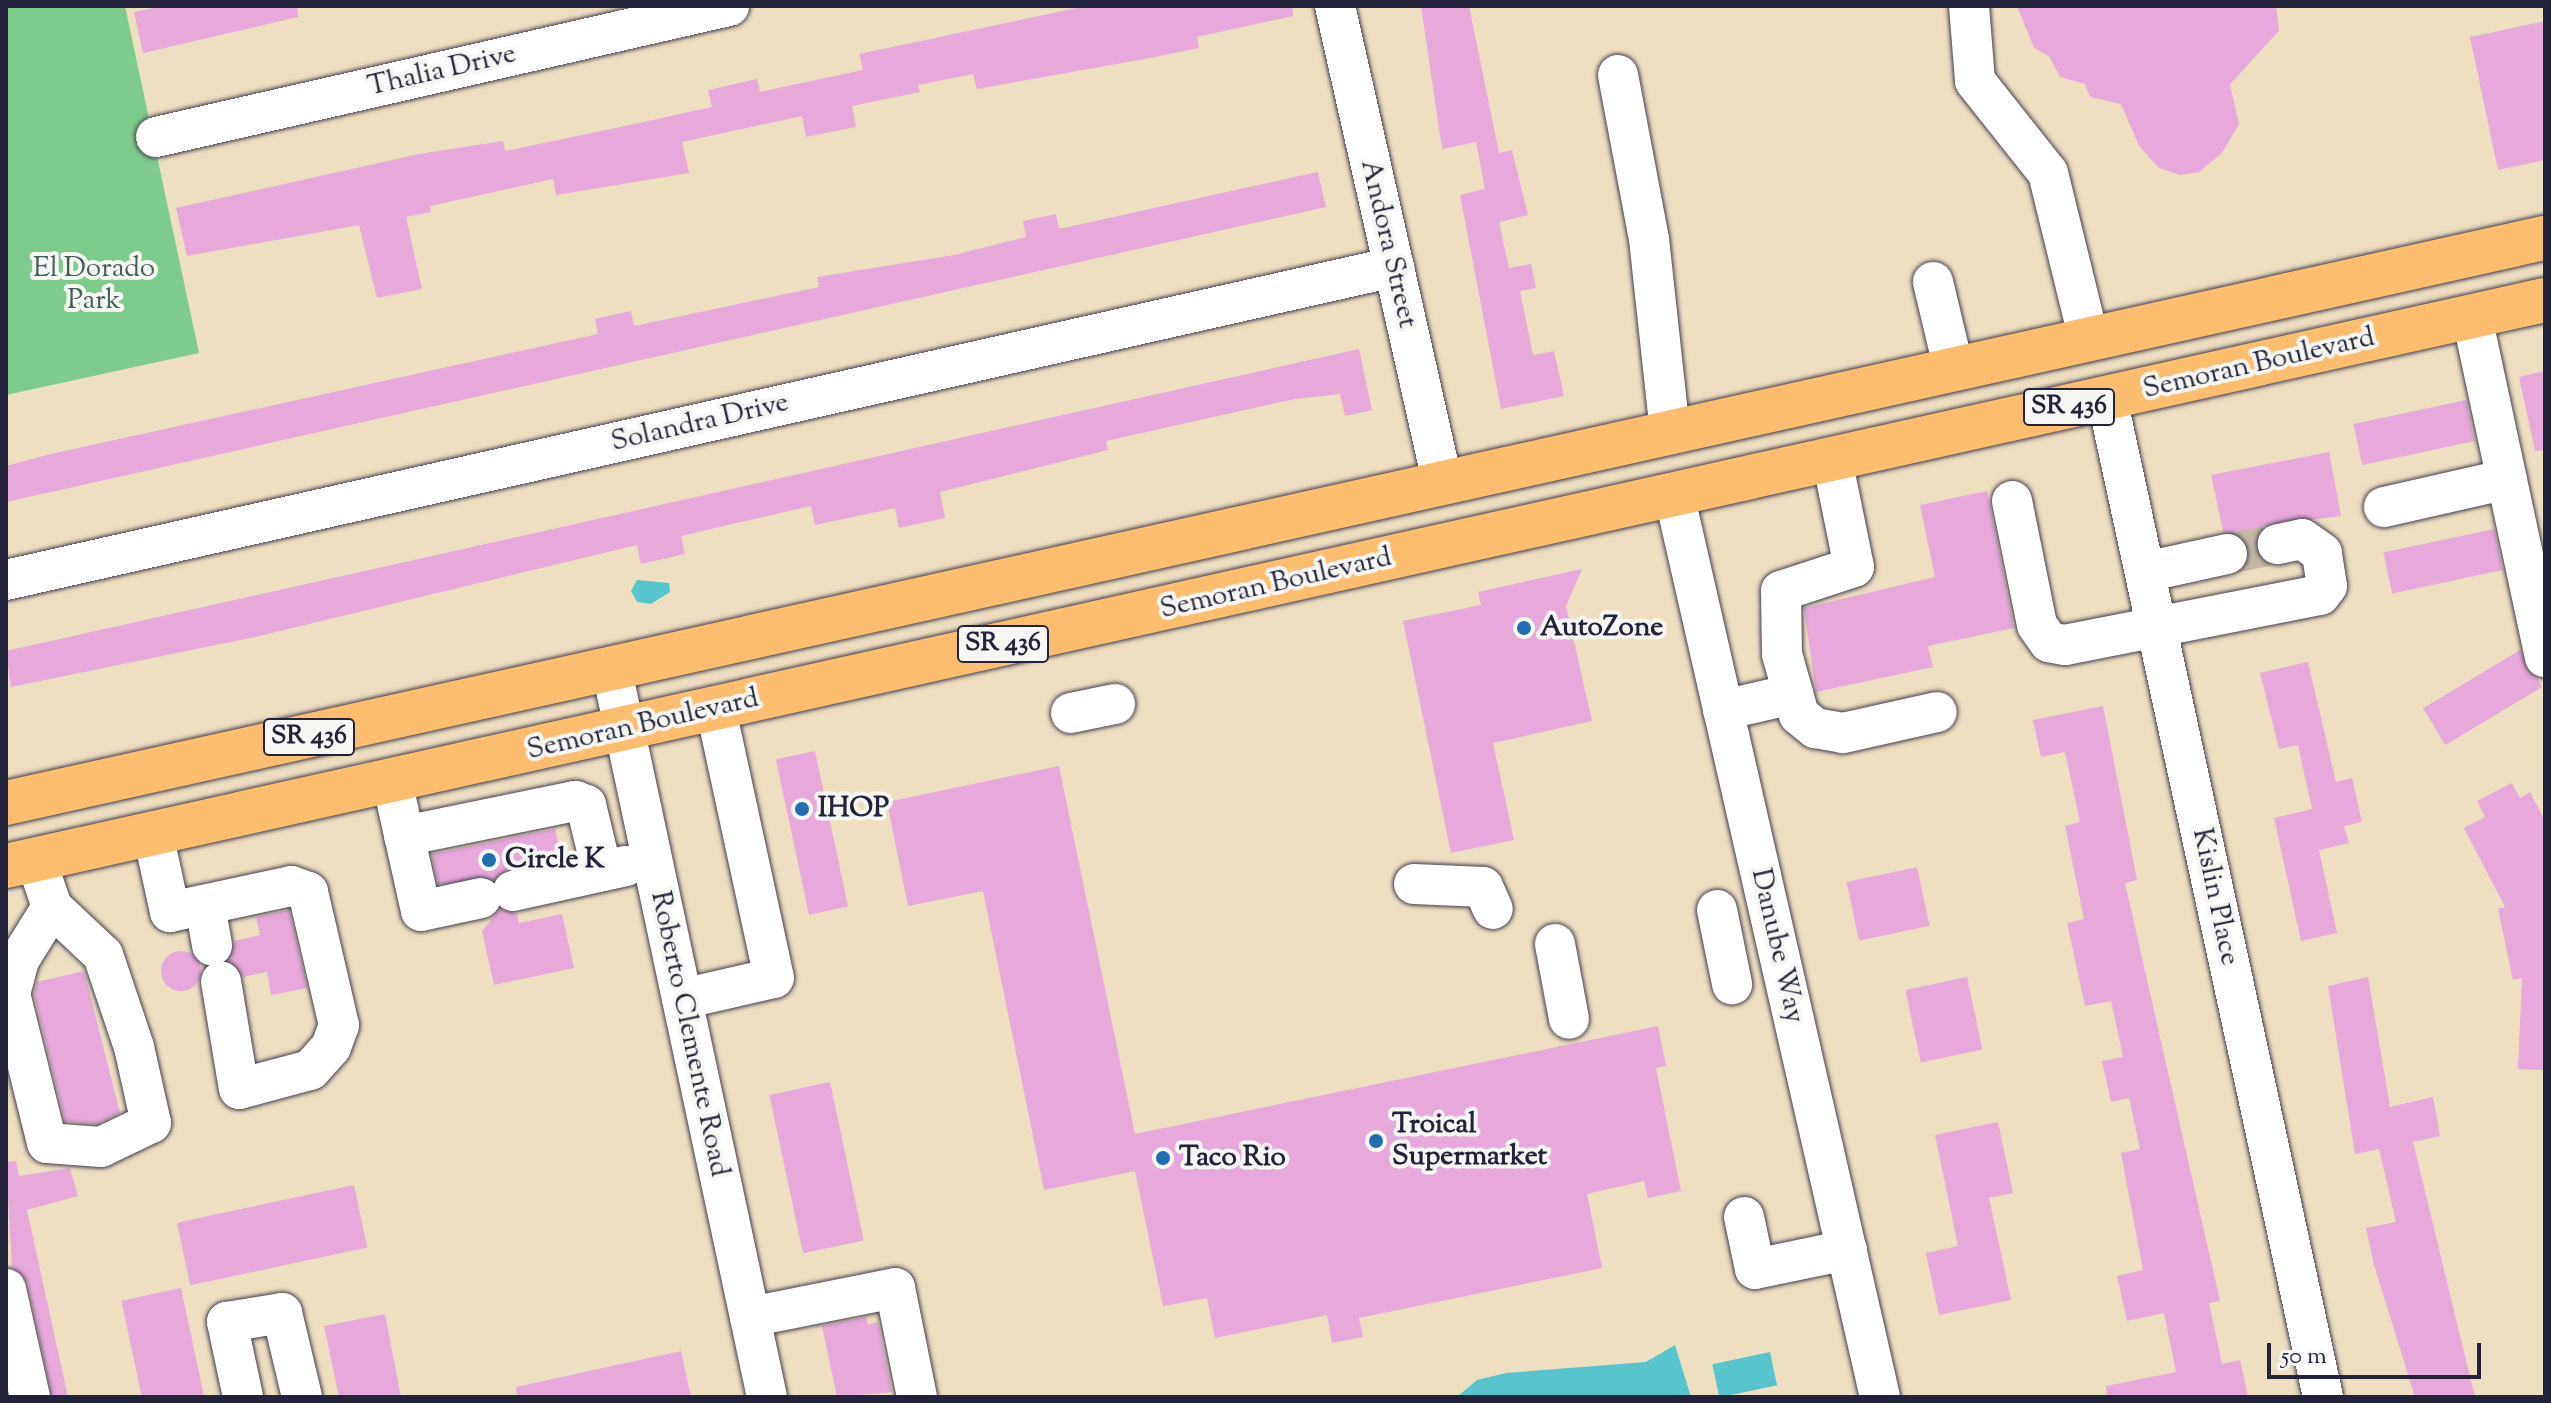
<!DOCTYPE html>
<style>
body{margin:0}
#map{position:relative;width:2551px;height:1403px;overflow:hidden;background:#eedfc0;font-family:"Sorts Mill Goudy",serif}
div>[style]{position:absolute}
[style*='--x']{left:calc(var(--x)*1px);top:calc(var(--y)*1px);width:calc(var(--w)*1px);rotate:calc(var(--a)*1deg)}
.green>*{inset:0;background:#7ecc8c}
.water>*{inset:0;background:#57c4ce;transform-origin:0 0}
.building>*{inset:0;background:#e7a8dc;transform-origin:0 0}
.round{border-radius:50%}
.minor-tunnel>*{height:40px;margin-top:-20px;transform-origin:0;background:repeating-linear-gradient(90deg,#c5b9a5 0 40px,transparent 0 60px)}
.roads{filter:drop-shadow(0 0 2px #413e4f) drop-shadow(0 0 2px #413e4f)}
.minor>*{height:40px;margin:-20px;padding:0 20px;transform-origin:20px;border-radius:20px;background:#fff}
.major>*{height:44px;margin:-22px;padding:0 22px;transform-origin:22px;border-radius:22px;background:#fcbd6f}
.dots>*{width:22px;height:22px;translate:-50% -50%;box-sizing:border-box;border:4px solid #f6f6f2;border-radius:50%}
span{translate:-50% -50%;white-space:nowrap;text-align:center;line-height:1.15;-webkit-text-stroke:8px #f6f6f2;paint-order:stroke}
.shield-label span{padding:2px 6px;background:#f6f6f2;border:2px solid;border-radius:6px;-webkit-text-stroke-width:0}
.shield-label{font-size:26px;color:#22223b;font-weight:700}
.street-label{font-size:28px;color:#22223b}
.park-label{font-size:28px;color:#425e57}
.poi-label{font-size:28px;color:#22223b;font-weight:700}
.left{translate:0 -50%;text-align:left}
.frame{position:absolute;inset:0;border:8px solid #22223b;pointer-events:none}
.scale{position:absolute;left:2267px;top:1343px;width:214px;height:36px;box-sizing:border-box;border:4px solid #22223b;border-top:0;padding-left:10px;font-size:24px;line-height:28px;white-space:nowrap;color:#22223b;-webkit-text-stroke:6px #f6f6f2;paint-order:stroke}
</style>
<div id="map">
<div class="green">
<div style="clip-path:polygon(6px 6px,125px 6px,199px 353px,6px 395px)"></div>
</div>
<div class="water">
<div style="clip-path:polygon(637px 580px,669px 583px,670px 592px,651px 604px,637px 602px,631px 591px)"></div>
<div style="clip-path:polygon(1675px 1345px,1691px 1397px,1424px 1397px,1458px 1396px,1477px 1380px,1506px 1373px,1646px 1362px)"></div>
<div style="left:1770px;top:1352px;width:34px;height:59px;rotate:78deg"></div>
</div>
<div class="building">
<div style="clip-path:polygon(164px 6px,297px 6px,298px 17px,143px 53px,134px 12px)"></div>
<div style="clip-path:polygon(1086px 6px,1292px 6px,1293px 16px,1197px 37px,1199px 48px,1150px 58px,977px 89px,973px 74px,918px 85px,920px 92px,852px 106px,856px 127px,806px 137px,802px 116px,682px 142px,689px 173px,556px 195px,553px 179px,430px 206px,431px 212px,406px 217px,422px 289px,377px 298px,359px 225px,187px 256px,176px 208px,419px 154px,503px 141px,505px 151px,625px 126px,712px 107px,708px 90px,757px 79px,760px 92px,863px 70px,859px 54px)"></div>
<div style="clip-path:polygon(1421px 6px,1469px 6px,1499px 153px,1512px 150px,1528px 215px,1499px 222px,1509px 268px,1531px 264px,1536px 288px,1520px 291px,1533px 355px,1554px 351px,1564px 396px,1501px 409px,1460px 195px,1485px 189px,1476px 142px,1442px 149px)"></div>
<div style="clip-path:polygon(2017px 6px,2276px 6px,2279px 31px,2230px 84px,2239px 124px,2222px 153px,2199px 172px,2180px 175px,2159px 168px,2139px 146px,2121px 104px,2090px 97px,2085px 84px,2060px 77px,2049px 56px,2034px 48px)"></div>
<div style="clip-path:polygon(2545px 21px,2545px 160px,2498px 170px,2470px 37px)"></div>
<div style="clip-path:polygon(1318px 172px,1326px 207px,6px 502px,6px 466px,51px 454px,598px 334px,595px 319px,631px 311px,634px 326px,819px 287px,817px 277px,954px 255px,1026px 237px,1023px 221px,1056px 214px,1059px 229px)"></div>
<div style="clip-path:polygon(1359px 349px,1372px 410px,1345px 416px,1340px 394px,1295px 399px,1106px 441px,1108px 450px,940px 492px,945px 518px,899px 528px,895px 508px,815px 525px,811px 506px,681px 536px,685px 554px,641px 564px,637px 545px,255px 637px,11px 687px,6px 651px)"></div>
<div style="clip-path:polygon(2545px 371px,2545px 450px,2535px 451px,2519px 377px)"></div>
<div style="left:2466px;top:400px;width:42px;height:115px;rotate:78deg"></div>
<div style="clip-path:polygon(2329px 452px,2341px 516px,2263px 526px,2255px 548px,2263px 561px,2247px 564px,2244px 539px,2223px 531px,2211px 475px)"></div>
<div style="clip-path:polygon(1987px 491px,2014px 628px,1928px 646px,1933px 667px,1816px 692px,1804px 608px,1935px 577px,1920px 505px)"></div>
<div style="left:2494px;top:529px;width:42px;height:113px;rotate:78deg"></div>
<div style="clip-path:polygon(1582px 569px,1566px 606px,1592px 721px,1493px 743px,1514px 840px,1451px 853px,1403px 621px,1481px 605px,1478px 592px)"></div>
<div style="left:2520px;top:650px;width:43px;height:113px;rotate:59deg"></div>
<div style="clip-path:polygon(2308px 662px,2336px 782px,2352px 778px,2362px 822px,2344px 826px,2349px 843px,2319px 850px,2337px 933px,2301px 941px,2274px 818px,2312px 809px,2298px 745px,2279px 749px,2260px 673px)"></div>
<div style="clip-path:polygon(2103px 706px,2137px 880px,2125px 883px,2220px 1301px,2209px 1303px,2222px 1364px,2240px 1360px,2248px 1397px,2107px 1397px,2106px 1386px,2176px 1372px,2164px 1313px,2127px 1321px,2117px 1276px,2143px 1270px,2121px 1153px,2140px 1149px,2129px 1098px,2111px 1102px,2102px 1061px,2123px 1057px,2111px 1001px,2085px 1006px,2067px 923px,2084px 919px,2065px 826px,2080px 822px,2065px 752px,2041px 757px,2033px 720px)"></div>
<div style="left:815px;top:751px;width:159px;height:40px;rotate:78deg"></div>
<div style="clip-path:polygon(1059px 766px,1135px 1134px,1658px 1026px,1666px 1066px,1656px 1068px,1681px 1191px,1648px 1198px,1644px 1181px,1587px 1194px,1602px 1268px,1359px 1318px,1363px 1337px,1332px 1343px,1327px 1315px,1215px 1338px,1207px 1298px,1163px 1306px,1135px 1171px,1044px 1190px,983px 891px,908px 906px,887px 802px)"></div>
<div style="clip-path:polygon(2512px 783px,2520px 798px,2530px 792px,2545px 821px,2545px 1070px,2518px 1069px,2522px 978px,2513px 980px,2498px 909px,2505px 907px,2464px 828px,2485px 817px,2477px 801px)"></div>
<div style="clip-path:polygon(555px 829px,561px 857px,508px 869px,494px 880px,438px 884px,432px 854px)"></div>
<div style="left:1917px;top:867px;width:60px;height:72px;rotate:78deg"></div>
<div style="clip-path:polygon(500px 909px,517px 914px,519px 923px,562px 914px,574px 968px,494px 985px,482px 931px)"></div>
<div style="clip-path:polygon(289px 910px,307px 988px,271px 995px,267px 972px,243px 977px,228px 960px,235px 941px,260px 935px,256px 917px)"></div>
<div class="round" style="left:161px;top:951px;width:40px;height:40px"></div>
<div style="clip-path:polygon(84px 971px,120px 1113px,97px 1124px,65px 1121px,34px 994px,37px 982px)"></div>
<div style="left:1967px;top:977px;width:74px;height:63px;rotate:78deg"></div>
<div style="clip-path:polygon(2368px 977px,2390px 1107px,2433px 1097px,2440px 1136px,2413px 1142px,2475px 1397px,2415px 1397px,2374px 1265px,2366px 1228px,2396px 1222px,2379px 1149px,2355px 1154px,2328px 986px)"></div>
<div style="left:830px;top:1082px;width:162px;height:62px;rotate:78deg"></div>
<div style="clip-path:polygon(1998px 1122px,2013px 1193px,1989px 1198px,2011px 1300px,1939px 1315px,1926px 1253px,1958px 1246px,1935px 1135px)"></div>
<div style="clip-path:polygon(16px 1161px,19px 1176px,70px 1168px,78px 1196px,27px 1210px,68px 1397px,52px 1397px,28px 1284px,12px 1267px,6px 1162px)"></div>
<div style="left:354px;top:1185px;width:64px;height:181px;rotate:78deg"></div>
<div style="left:181px;top:1288px;width:111px;height:61px;rotate:78deg"></div>
<div style="clip-path:polygon(385px 1314px,401px 1397px,339px 1397px,324px 1326px)"></div>
<div style="clip-path:polygon(866px 1317px,868px 1325px,878px 1322px,892px 1392px,837px 1397px,822px 1326px)"></div>
<div style="clip-path:polygon(681px 1351px,691px 1397px,517px 1397px,516px 1387px)"></div>
</div>
<div class="minor-tunnel">
<div style="--x:2227;--y:554;--w:52;--a:-11.1"></div>
</div>
<div class="roads">
<div class="minor">
<div style="--x:1335;--y:6;--w:488;--a:77.3"></div>
<div style="--x:1969;--y:6;--w:75;--a:85.4"></div>
<div style="--x:1975;--y:81;--w:117;--a:51.6"></div>
<div style="--x:2048;--y:173;--w:172;--a:76.2"></div>
<div style="--x:1618;--y:75;--w:167;--a:79.3"></div>
<div style="--x:1649;--y:239;--w:195;--a:83.8"></div>
<div style="--x:156;--y:137;--w:588;--a:-12.88"></div>
<div style="--x:1933;--y:282;--w:90;--a:76.6"></div>
<div style="--x:2472;--y:317;--w:348;--a:77.9"></div>
<div style="--x:2107;--y:398;--w:1022;--a:77.8"></div>
<div style="--x:1832;--y:459;--w:110;--a:78.5"></div>
<div style="--x:1854;--y:567;--w:77;--a:161.8"></div>
<div style="--x:1781;--y:591;--w:63;--a:89.1"></div>
<div style="--x:1782;--y:654;--w:63;--a:74.4"></div>
<div style="--x:1799;--y:715;--w:21;--a:39"></div>
<div style="--x:1815;--y:728;--w:28;--a:10"></div>
<div style="--x:1843;--y:733;--w:96;--a:-12.6"></div>
<div style="--x:1674;--y:494;--w:926;--a:77.15"></div>
<div style="--x:2012;--y:501;--w:126;--a:78.6"></div>
<div style="--x:2037;--y:625;--w:21;--a:55"></div>
<div style="--x:2049;--y:642;--w:16;--a:11"></div>
<div style="--x:2065;--y:645;--w:260;--a:-11.1"></div>
<div style="--x:2320;--y:595;--w:11;--a:-52"></div>
<div style="--x:2327;--y:586;--w:33;--a:-99"></div>
<div style="--x:2322;--y:553;--w:24;--a:-145"></div>
<div style="--x:2302;--y:539;--w:25;--a:168"></div>
<div style="--x:2384;--y:507;--w:126;--a:-12.8"></div>
<div style="--x:2145;--y:572;--w:84;--a:-12.4"></div>
<div style="--x:6;--y:580;--w:1423;--a:-12.71"></div>
<div style="--x:612;--y:671;--w:742;--a:77.95"></div>
<div style="--x:1723;--y:710;--w:72;--a:-12.9"></div>
<div style="--x:1071;--y:713;--w:45;--a:-11.6"></div>
<div style="--x:392;--y:781;--w:133;--a:77.4"></div>
<div style="--x:421;--y:911;--w:61;--a:-12.2"></div>
<div style="--x:153;--y:834;--w:80;--a:77.7"></div>
<div style="--x:170;--y:912;--w:124;--a:-12.1"></div>
<div style="--x:291;--y:886;--w:18;--a:19"></div>
<div style="--x:308;--y:892;--w:137;--a:76.9"></div>
<div style="--x:339;--y:1025;--w:23;--a:110"></div>
<div style="--x:331;--y:1047;--w:31;--a:132"></div>
<div style="--x:310;--y:1070;--w:73;--a:165"></div>
<div style="--x:239;--y:1089;--w:109;--a:-99.5"></div>
<div style="--x:404;--y:836;--w:175;--a:-11.6"></div>
<div style="--x:575;--y:801;--w:12;--a:20"></div>
<div style="--x:586;--y:805;--w:68;--a:76.4"></div>
<div style="--x:36;--y:860;--w:50;--a:71.2"></div>
<div style="--x:52;--y:907;--w:70;--a:43.3"></div>
<div style="--x:103;--y:955;--w:97;--a:71.4"></div>
<div style="--x:134;--y:1047;--w:78;--a:77.4"></div>
<div style="--x:151;--y:1123;--w:55;--a:154.4"></div>
<div style="--x:101;--y:1147;--w:54;--a:-175.8"></div>
<div style="--x:47;--y:1143;--w:154;--a:-103.9"></div>
<div style="--x:10;--y:994;--w:35;--a:-75"></div>
<div style="--x:19;--y:960;--w:62;--a:-58.1"></div>
<div style="--x:1414;--y:884;--w:69;--a:2.5"></div>
<div style="--x:1483;--y:887;--w:24;--a:66"></div>
<div style="--x:513;--y:891;--w:116;--a:-12.5"></div>
<div style="--x:205;--y:905;--w:41;--a:80.1"></div>
<div style="--x:1717;--y:910;--w:76;--a:78.5"></div>
<div style="--x:1555;--y:944;--w:76;--a:79.4"></div>
<div style="--x:682;--y:999;--w:94;--a:-12.9"></div>
<div style="--x:774;--y:978;--w:275;--a:-102.2"></div>
<div style="--x:1744;--y:1217;--w:53;--a:78.1"></div>
<div style="--x:1755;--y:1269;--w:94;--a:-11.7"></div>
<div style="--x:6;--y:1289;--w:111;--a:77.5"></div>
<div style="--x:750;--y:1317;--w:148;--a:-11.3"></div>
<div style="--x:895;--y:1288;--w:111;--a:78.6"></div>
<div style="--x:243;--y:1397;--w:77;--a:-102"></div>
<div style="--x:227;--y:1322;--w:56;--a:-9.3"></div>
<div style="--x:282;--y:1313;--w:86;--a:76.6"></div>
</div>
<div class="major">
<div style="--x:6;--y:803;--w:2601;--a:-12.55"></div>
<div style="--x:6;--y:866;--w:2601;--a:-12.57"></div>
</div>
</div>
<div class="dots">
<div style="left:1524px;top:628px;background:#1f6fb2"></div>
<div style="left:802px;top:809px;background:#1f6fb2"></div>
<div style="left:489px;top:860px;background:#1f6fb2"></div>
<div style="left:1376px;top:1141px;background:#1f6fb2"></div>
<div style="left:1163px;top:1158px;background:#1f6fb2"></div>
</div>
<div class="shield-label">
<span style="left:2069px;top:407px">SR 436</span>
<span style="left:1003px;top:644px">SR 436</span>
<span style="left:309px;top:737px">SR 436</span>
</div>
<div class="street-label">
<span style="left:442px;top:71px;rotate:-13deg">Thalia Drive</span>
<span style="left:1388px;top:244px;rotate:77deg">Andora Street</span>
<span style="left:2259px;top:364px;rotate:-13deg">Semoran Boulevard</span>
<span style="left:700px;top:423px;rotate:-13deg">Solandra Drive</span>
<span style="left:1276px;top:584px;rotate:-13deg">Semoran Boulevard</span>
<span style="left:643px;top:725px;rotate:-13deg">Semoran Boulevard</span>
<span style="left:2215px;top:897px;rotate:78deg">Kislin Place</span>
<span style="left:1777px;top:946px;rotate:77deg">Danube Way</span>
<span style="left:689px;top:1034px;rotate:78deg">Roberto Clemente Road</span>
</div>
<div class="park-label">
<span style="left:94px;top:285px">El Dorado<br>Park</span>
</div>
<div class="poi-label">
<span class="left" style="left:1540px;top:628px">AutoZone</span>
<span class="left" style="left:818px;top:809px">IHOP</span>
<span class="left" style="left:505px;top:860px">Circle K</span>
<span class="left" style="left:1392px;top:1141px">Troical<br>Supermarket</span>
<span class="left" style="left:1179px;top:1158px">Taco Rio</span>
</div>
<div class="frame"></div>
<div class="scale">50 m</div>
</div>
